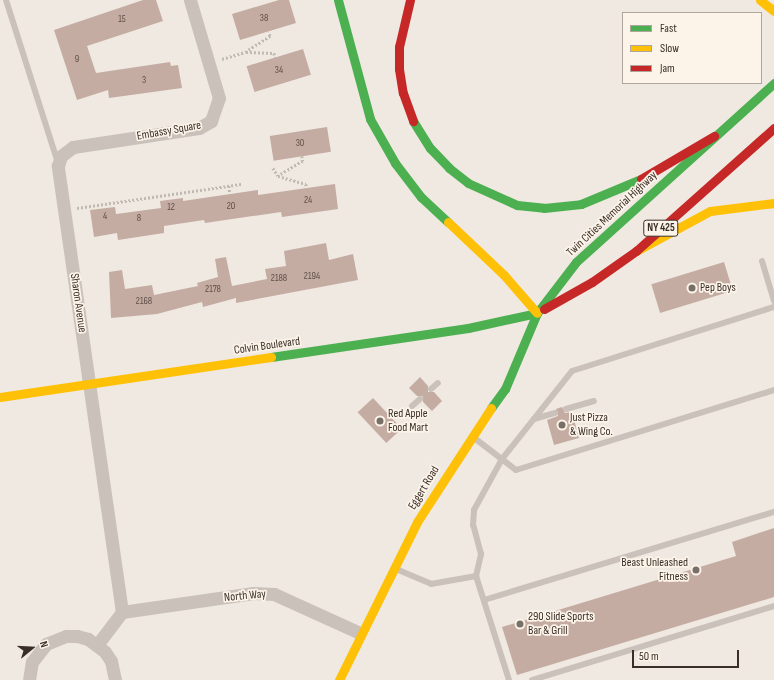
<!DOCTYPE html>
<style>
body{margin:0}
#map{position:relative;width:774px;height:680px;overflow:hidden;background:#efe9e2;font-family:"Sofia Sans Condensed",sans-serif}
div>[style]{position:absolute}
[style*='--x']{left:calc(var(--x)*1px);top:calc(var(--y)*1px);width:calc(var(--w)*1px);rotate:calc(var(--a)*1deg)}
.building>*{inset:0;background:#c5aca2;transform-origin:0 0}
.path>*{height:2.5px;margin-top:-1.25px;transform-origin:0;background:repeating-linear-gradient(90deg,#c1bab3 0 2px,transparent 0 4px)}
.lane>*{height:6px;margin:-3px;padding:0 3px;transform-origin:3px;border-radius:3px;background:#c9c1ba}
.street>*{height:13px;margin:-6.5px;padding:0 6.5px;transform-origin:6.5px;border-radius:6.5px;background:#c9c1ba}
.fast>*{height:9px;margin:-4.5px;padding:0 4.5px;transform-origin:4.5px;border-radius:4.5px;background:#4caf50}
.slow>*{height:9px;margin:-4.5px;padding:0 4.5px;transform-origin:4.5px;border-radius:4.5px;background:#ffc107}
.jam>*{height:9px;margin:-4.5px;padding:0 4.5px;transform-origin:4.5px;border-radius:4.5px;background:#c62828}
.dots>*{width:11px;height:11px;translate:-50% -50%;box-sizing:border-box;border:2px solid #fcf4e9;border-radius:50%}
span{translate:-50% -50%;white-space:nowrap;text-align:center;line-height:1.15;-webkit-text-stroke:3.5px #fcf4e9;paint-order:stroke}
.number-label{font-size:10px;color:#5d4e46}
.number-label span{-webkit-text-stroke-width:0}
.shield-label span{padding:1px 3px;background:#fcf4e9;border:1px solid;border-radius:3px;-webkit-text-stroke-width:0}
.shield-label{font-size:11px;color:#3a2e28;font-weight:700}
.street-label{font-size:12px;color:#3a2e28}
.poi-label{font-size:12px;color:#3a2e28}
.left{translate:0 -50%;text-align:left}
.right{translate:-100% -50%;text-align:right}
.legend{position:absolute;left:622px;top:12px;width:140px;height:72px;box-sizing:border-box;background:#fcf4e9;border:1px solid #aea59c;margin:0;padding:5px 7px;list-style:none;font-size:12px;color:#3a2e28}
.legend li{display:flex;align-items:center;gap:8px;height:20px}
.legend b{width:20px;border:1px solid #aea59c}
.north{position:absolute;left:12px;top:628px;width:40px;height:40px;-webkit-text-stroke:3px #fcf4e9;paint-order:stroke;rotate:72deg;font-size:11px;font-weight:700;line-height:16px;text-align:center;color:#3a2e28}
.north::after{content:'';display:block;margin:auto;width:14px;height:18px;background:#3a2e28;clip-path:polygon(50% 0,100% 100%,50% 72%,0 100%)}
.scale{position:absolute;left:632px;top:650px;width:107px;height:18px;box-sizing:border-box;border:2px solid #3a2e28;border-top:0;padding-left:5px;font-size:12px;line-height:14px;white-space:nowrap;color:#3a2e28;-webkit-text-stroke:3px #fcf4e9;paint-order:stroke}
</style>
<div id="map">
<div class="building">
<div style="clip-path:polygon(143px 0,156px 0,163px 21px,87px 46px,96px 73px,170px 62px,171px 66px,178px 65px,182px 88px,109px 98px,108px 90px,77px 100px,54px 30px)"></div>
<div style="clip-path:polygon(279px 0,289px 0,296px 23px,240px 40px,232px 14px)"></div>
<div style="left:303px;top:49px;width:27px;height:59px;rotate:73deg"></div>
<div style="left:327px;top:127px;width:25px;height:58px;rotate:81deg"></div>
<div style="clip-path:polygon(335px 184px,338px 209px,282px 217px,281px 212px,205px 223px,204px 220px,164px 226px,164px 233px,118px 240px,117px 233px,94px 237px,90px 210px,115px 207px,116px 214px,161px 208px,160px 201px,183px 198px,183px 201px,258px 190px,258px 195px)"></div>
<div style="clip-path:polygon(326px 243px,329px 260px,353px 254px,358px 280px,236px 303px,236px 298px,203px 307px,202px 302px,157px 314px,111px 318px,109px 272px,122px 270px,125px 289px,152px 285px,154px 295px,198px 286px,197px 283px,218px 277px,215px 259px,226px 257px,232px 286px,267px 279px,265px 269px,286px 266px,284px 251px)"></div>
<div style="left:724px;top:262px;width:30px;height:76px;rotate:73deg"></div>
<div style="clip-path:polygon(420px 377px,428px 386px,428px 392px,434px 392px,442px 401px,432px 411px,423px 402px,423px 396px,417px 396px,409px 388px)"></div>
<div style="left:373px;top:398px;width:42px;height:21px;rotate:47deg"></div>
<div style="clip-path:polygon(562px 407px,565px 413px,572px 412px,579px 438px,554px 445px,547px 420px,558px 416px,556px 409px)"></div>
<div style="clip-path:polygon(774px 528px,774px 597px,517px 675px,502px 627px,736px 556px,732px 542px)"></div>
</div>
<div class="path">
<div style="--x:246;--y:52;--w:28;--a:2"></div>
<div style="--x:274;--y:53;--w:5;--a:68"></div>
<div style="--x:222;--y:59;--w:24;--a:-17"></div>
<div style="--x:245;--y:52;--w:30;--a:-33"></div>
<div style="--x:270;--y:36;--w:4;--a:-117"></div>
<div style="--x:302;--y:156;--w:5;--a:79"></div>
<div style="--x:303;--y:161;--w:29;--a:149"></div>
<div style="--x:278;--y:176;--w:29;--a:16"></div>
<div style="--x:306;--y:184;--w:4;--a:76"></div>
<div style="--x:273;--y:168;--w:9;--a:58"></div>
<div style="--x:229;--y:186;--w:8;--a:83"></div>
<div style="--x:77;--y:208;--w:166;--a:-8.3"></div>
</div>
<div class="lane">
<div style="--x:6;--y:0;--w:168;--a:72.3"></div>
<div style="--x:762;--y:261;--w:42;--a:73.3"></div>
<div style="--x:431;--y:389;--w:9;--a:-41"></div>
<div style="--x:412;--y:406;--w:11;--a:-41"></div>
<div style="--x:566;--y:409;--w:29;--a:-16"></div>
<div style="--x:534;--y:419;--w:22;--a:-16"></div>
<div style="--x:473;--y:437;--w:54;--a:37.5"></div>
<div style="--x:516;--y:470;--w:270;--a:-17.2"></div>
<div style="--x:396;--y:569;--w:38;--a:23"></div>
<div style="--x:431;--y:584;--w:46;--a:-10.1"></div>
<div style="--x:476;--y:576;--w:109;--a:72.4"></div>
<div style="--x:476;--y:576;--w:23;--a:-77"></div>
<div style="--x:481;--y:554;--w:30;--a:-105"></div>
<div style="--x:473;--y:525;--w:15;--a:-86"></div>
<div style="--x:474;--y:510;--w:58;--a:-61.2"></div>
<div style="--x:502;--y:459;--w:112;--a:-51.5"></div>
<div style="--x:572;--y:371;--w:212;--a:-17.6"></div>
<div style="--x:484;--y:600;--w:303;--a:-16.9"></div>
<div style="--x:532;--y:680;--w:253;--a:-17"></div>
</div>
<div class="street">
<div style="--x:122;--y:612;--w:451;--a:-98.2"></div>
<div style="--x:58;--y:166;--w:10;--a:-73"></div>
<div style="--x:61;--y:156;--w:15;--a:-37"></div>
<div style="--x:73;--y:147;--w:127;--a:-8.6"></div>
<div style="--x:199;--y:128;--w:14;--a:-30"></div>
<div style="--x:211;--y:121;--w:24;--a:-71"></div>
<div style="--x:219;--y:98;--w:102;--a:-106.5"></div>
<div style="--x:122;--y:612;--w:133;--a:-8.2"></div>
<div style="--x:254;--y:593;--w:20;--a:3"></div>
<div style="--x:274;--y:594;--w:94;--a:24.4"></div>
<div style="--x:97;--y:645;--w:41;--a:-52.9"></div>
<div style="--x:29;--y:680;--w:18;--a:-81"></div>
<div style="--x:32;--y:662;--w:23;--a:-52"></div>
<div style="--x:46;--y:644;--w:22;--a:-22"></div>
<div style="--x:66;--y:636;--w:11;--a:0"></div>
<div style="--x:77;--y:636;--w:11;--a:15"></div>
<div style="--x:88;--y:639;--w:21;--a:37"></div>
<div style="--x:105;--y:652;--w:11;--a:56"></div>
<div style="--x:111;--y:661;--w:19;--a:78"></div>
</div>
<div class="fast">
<div style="--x:338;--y:0;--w:123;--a:74.9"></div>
<div style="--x:370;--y:119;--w:51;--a:60.4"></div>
<div style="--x:395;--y:163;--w:43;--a:52.6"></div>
<div style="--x:421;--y:197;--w:37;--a:43"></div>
<div style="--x:413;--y:121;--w:32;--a:58"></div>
<div style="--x:430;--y:148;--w:28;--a:46"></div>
<div style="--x:449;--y:168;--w:24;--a:38"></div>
<div style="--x:468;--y:183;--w:54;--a:24.2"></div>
<div style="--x:517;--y:205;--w:27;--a:6"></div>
<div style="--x:544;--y:208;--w:37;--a:-6"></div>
<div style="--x:581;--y:204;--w:65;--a:-22.6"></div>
<div style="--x:537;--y:313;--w:64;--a:-52.6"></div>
<div style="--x:576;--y:262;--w:267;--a:-42.1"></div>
<div style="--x:271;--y:357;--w:199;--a:-8.4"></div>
<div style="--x:468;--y:328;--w:71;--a:-12.3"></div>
<div style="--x:491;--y:408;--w:24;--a:-54"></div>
<div style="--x:505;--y:389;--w:82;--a:-67.2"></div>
</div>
<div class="slow">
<div style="--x:760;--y:0;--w:18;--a:38"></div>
<div style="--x:448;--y:222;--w:77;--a:43.4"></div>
<div style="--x:504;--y:275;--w:50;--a:49"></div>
<div style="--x:636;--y:251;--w:84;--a:-28.4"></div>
<div style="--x:710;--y:211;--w:64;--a:-7.1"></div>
<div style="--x:0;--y:397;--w:274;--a:-8.4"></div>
<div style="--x:339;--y:680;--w:176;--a:-63.7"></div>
<div style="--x:417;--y:522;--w:136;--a:-57"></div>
</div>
<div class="jam">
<div style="--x:410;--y:0;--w:48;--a:103.2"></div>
<div style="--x:399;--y:47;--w:22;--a:90"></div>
<div style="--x:399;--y:69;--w:24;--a:81"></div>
<div style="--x:403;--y:93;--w:30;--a:70"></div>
<div style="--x:641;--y:179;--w:85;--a:-30.5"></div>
<div style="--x:544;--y:309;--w:55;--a:-29.4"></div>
<div style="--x:592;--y:282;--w:54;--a:-35.2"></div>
<div style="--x:636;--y:251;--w:185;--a:-41.7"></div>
</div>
<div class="dots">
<div style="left:692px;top:288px;background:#796f69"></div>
<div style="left:380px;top:421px;background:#796f69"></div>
<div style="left:562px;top:425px;background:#796f69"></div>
<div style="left:696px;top:570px;background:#796f69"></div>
<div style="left:520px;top:624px;background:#796f69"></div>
</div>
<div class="number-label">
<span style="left:264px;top:19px">38</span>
<span style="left:122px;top:20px">15</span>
<span style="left:77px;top:60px">9</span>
<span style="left:279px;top:71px">34</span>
<span style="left:144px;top:81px">3</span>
<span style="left:300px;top:144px">30</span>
<span style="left:308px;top:201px">24</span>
<span style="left:231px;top:207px">20</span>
<span style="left:171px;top:208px">12</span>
<span style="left:105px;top:217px">4</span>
<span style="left:139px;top:219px">8</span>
<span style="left:312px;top:277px">2194</span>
<span style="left:279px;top:279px">2188</span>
<span style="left:213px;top:290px">2178</span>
<span style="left:144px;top:302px">2168</span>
</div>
<div class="shield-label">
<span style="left:661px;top:228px">NY 425</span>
</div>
<div class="street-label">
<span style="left:169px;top:131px;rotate:-10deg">Embassy Square</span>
<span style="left:612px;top:214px;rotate:-43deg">Twin Cities Memorial Highway</span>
<span style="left:78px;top:303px;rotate:82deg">Sharon Avenue</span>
<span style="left:267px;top:346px;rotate:-8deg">Colvin Boulevard</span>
<span style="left:424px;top:488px;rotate:-59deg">Eggert Road</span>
<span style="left:245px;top:596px;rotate:-5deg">North Way</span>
</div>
<div class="poi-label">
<span class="left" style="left:700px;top:288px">Pep Boys</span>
<span class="left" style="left:388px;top:421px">Red Apple<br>Food Mart</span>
<span class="left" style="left:570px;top:425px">Just Pizza<br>&amp; Wing Co.</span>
<span class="right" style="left:688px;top:570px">Beast Unleashed<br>Fitness</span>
<span class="left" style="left:528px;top:624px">290 Slide Sports<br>Bar &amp; Grill</span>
</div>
<ul class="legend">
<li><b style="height:5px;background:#4caf50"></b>Fast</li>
<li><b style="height:5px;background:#ffc107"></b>Slow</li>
<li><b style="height:5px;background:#c62828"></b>Jam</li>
</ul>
<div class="north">N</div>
<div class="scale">50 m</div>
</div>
